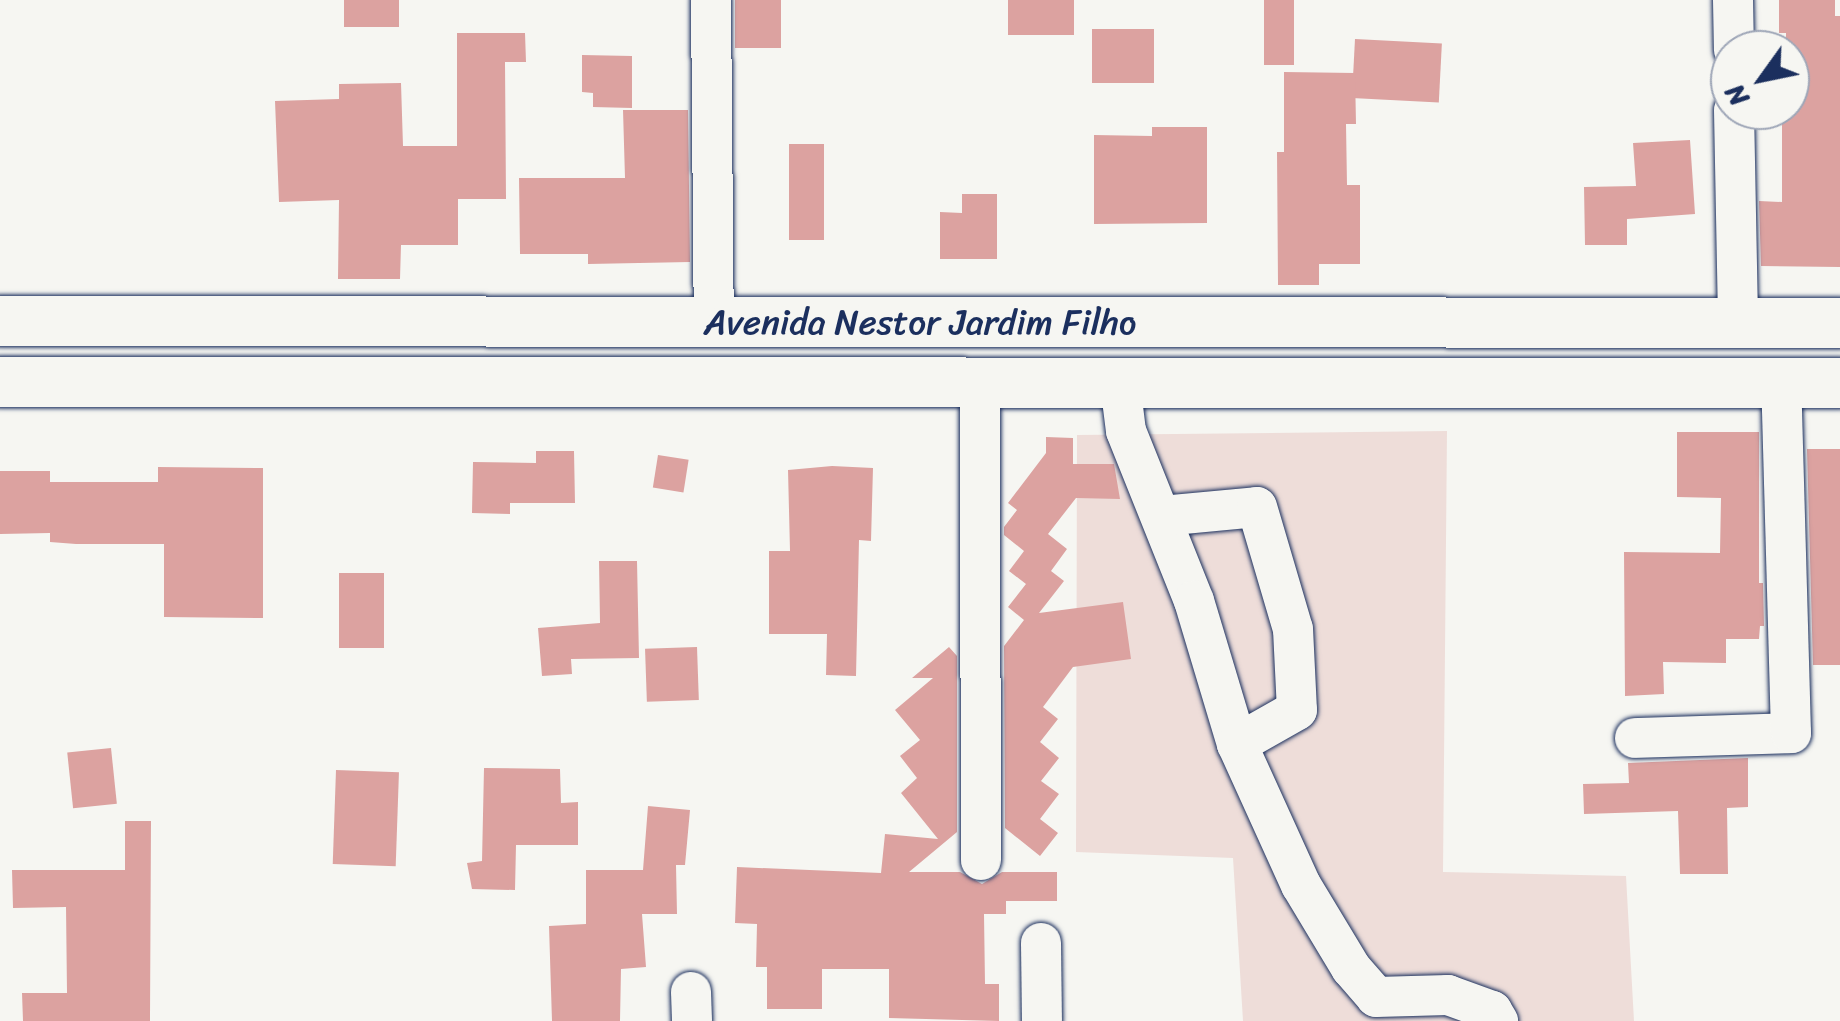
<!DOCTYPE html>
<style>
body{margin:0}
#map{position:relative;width:1840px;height:1021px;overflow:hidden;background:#f6f6f2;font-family:Sriracha,sans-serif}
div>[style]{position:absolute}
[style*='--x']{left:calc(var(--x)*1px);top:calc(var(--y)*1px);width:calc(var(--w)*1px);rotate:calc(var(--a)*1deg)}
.built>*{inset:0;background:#eeddd9}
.building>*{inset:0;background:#dca2a0;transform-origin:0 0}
.roads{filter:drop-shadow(0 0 2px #1b2f5e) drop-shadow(0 0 2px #1b2f5e)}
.minor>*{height:40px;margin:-20px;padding:0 20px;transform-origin:20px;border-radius:20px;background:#f6f6f2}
.major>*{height:50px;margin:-25px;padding:0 25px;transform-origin:25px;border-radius:25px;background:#f6f6f2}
span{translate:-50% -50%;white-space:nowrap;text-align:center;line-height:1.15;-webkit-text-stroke:10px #f6f6f2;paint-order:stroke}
.street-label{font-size:35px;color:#1b2f5e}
.north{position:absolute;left:1710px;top:30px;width:100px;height:100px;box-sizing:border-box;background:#f6f6f2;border:2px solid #9ea6b7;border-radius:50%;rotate:237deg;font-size:28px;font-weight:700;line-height:40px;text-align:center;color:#1b2f5e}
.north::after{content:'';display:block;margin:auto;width:35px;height:45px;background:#1b2f5e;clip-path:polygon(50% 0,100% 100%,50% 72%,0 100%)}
</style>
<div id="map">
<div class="built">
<div style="clip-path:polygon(1447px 431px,1443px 872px,1626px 876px,1634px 1021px,1243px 1021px,1233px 858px,1076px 852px,1077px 435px)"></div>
</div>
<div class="building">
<div style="left:344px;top:0;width:55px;height:27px"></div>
<div style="left:735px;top:0;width:46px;height:48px"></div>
<div style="left:1008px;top:0;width:66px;height:35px"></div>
<div style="left:1264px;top:0;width:30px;height:65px"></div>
<div style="clip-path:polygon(1779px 0,1835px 0,1835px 16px,1840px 16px,1840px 267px,1761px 266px,1759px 201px,1782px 202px,1782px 110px,1790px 110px,1790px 50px,1786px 50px,1786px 33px,1779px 33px)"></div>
<div style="left:1092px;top:29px;width:62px;height:54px"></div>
<div style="clip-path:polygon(457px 33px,525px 33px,526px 62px,505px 62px,506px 199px,458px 199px,458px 245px,401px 245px,400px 279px,338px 279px,339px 200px,279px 202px,275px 101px,339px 99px,339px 84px,401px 83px,403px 146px,457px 146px)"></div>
<div style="left:1355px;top:39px;width:87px;height:59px;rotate:3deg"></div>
<div style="clip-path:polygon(582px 55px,632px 56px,632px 108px,593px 107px,593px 93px,582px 92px)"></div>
<div style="clip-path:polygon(1284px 72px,1355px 73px,1356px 124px,1346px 124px,1347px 185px,1360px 185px,1360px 264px,1319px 264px,1319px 285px,1278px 285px,1277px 152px,1284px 152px)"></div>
<div style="clip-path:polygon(623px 110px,688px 110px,690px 262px,588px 264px,588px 254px,520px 254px,519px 178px,625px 178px)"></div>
<div style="clip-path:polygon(1152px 127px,1207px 127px,1207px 223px,1094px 224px,1094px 135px,1152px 136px)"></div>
<div style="clip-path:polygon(1690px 140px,1695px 214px,1627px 219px,1627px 245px,1585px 245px,1584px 187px,1636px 186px,1633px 143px)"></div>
<div style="left:789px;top:144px;width:35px;height:96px"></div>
<div style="clip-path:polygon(962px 194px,997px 194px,997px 259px,940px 259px,940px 212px,962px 213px)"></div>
<div style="clip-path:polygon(1677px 432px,1759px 432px,1759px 583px,1763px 583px,1764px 626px,1760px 626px,1759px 639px,1726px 639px,1726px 663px,1663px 662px,1664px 694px,1625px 696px,1624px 552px,1720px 553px,1721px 498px,1677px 497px)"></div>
<div style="clip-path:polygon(1046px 437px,1073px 438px,1073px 464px,1114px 464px,1120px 499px,1076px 498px,1048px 534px,1067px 549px,1051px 571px,1064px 581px,1039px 613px,1123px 602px,1131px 659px,1073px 667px,1043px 707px,1058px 719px,1040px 742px,1059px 758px,1041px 781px,1059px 794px,1040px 819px,1058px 833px,1040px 856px,1005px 828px,1004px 646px,1024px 620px,1008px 607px,1026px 584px,1009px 571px,1024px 551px,1004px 535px,1004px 527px,1017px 510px,1008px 503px,1046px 453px)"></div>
<div style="clip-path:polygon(1807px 449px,1840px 449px,1840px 665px,1813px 665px)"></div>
<div style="clip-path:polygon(536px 451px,574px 451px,575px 503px,510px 503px,510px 514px,472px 513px,473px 462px,536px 463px)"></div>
<div style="left:658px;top:455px;width:31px;height:33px;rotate:9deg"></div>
<div style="clip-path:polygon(832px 466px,873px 468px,871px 541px,859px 540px,856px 676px,826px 675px,827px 634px,769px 634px,769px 551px,790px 551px,788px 470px)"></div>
<div style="clip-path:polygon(158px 467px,263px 468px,263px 618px,164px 617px,164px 544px,76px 544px,50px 542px,50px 533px,0 534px,0 471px,50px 471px,50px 482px,158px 482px)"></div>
<div style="clip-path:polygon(599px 561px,637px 561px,639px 658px,571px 659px,572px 674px,542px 676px,538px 628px,600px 623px)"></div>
<div style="left:339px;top:573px;width:45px;height:75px"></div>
<div style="left:697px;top:647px;width:53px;height:52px;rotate:88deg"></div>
<div style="clip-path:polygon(949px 647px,957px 656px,957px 832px,909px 872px,960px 872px,982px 884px,1002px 872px,1057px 872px,1057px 901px,1006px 901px,1006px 914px,984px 914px,985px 984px,999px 984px,999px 1021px,889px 1018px,889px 969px,822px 969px,822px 1009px,767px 1009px,767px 967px,756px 967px,757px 924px,735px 923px,737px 867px,881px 873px,885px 834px,938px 839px,901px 793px,917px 778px,900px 756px,920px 740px,895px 710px,933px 678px,912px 678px)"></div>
<div style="left:111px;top:748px;width:56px;height:44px;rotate:84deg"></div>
<div style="clip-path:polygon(1748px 758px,1748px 807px,1727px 808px,1728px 874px,1680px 874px,1678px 811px,1584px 814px,1583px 784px,1629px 783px,1628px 763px)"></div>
<div style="clip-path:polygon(484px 768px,560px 769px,561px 803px,578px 802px,578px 845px,516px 845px,515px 890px,472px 889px,467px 863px,482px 861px)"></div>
<div style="left:336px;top:770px;width:63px;height:94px;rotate:2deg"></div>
<div style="clip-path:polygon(648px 806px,690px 810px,685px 865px,676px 865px,677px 914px,642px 914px,646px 967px,621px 969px,620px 1021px,552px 1021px,549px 926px,586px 924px,586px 870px,643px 870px)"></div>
<div style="clip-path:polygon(125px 821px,151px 821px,150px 1021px,23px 1021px,22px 993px,67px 993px,66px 907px,13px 908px,12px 870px,125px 870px)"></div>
</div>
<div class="roads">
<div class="minor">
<div style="--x:711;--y:0;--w:322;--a:89.5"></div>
<div style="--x:1733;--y:0;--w:50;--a:88.9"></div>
<div style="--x:1734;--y:110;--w:213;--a:88.9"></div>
<div style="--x:980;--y:383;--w:477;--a:89.9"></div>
<div style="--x:1120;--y:383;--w:48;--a:82.9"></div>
<div style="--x:1126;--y:431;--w:183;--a:68.2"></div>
<div style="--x:1194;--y:601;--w:149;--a:73.3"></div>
<div style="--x:1237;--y:744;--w:155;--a:65.6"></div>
<div style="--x:1301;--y:885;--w:97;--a:58.9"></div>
<div style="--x:1351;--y:968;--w:38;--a:49"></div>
<div style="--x:1376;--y:997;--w:72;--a:-1.6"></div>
<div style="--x:1448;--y:995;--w:47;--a:20"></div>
<div style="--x:1492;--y:1011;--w:12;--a:59"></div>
<div style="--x:1162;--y:516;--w:95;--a:-5.4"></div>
<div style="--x:1257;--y:507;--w:127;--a:73.6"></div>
<div style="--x:1293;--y:629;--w:81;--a:87.2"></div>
<div style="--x:1297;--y:710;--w:69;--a:150.5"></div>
<div style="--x:1635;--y:738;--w:156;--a:-1.8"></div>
<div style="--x:1791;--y:733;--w:350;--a:-91.6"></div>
<div style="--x:1041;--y:943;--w:78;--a:89.3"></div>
<div style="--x:691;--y:992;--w:29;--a:88"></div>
</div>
<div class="major">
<div style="--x:0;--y:321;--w:1840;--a:0.06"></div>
<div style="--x:0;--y:382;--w:1840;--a:0.03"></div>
</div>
</div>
<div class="street-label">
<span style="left:920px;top:322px">Avenida Nestor Jardim Filho</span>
</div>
<div class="north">N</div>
</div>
